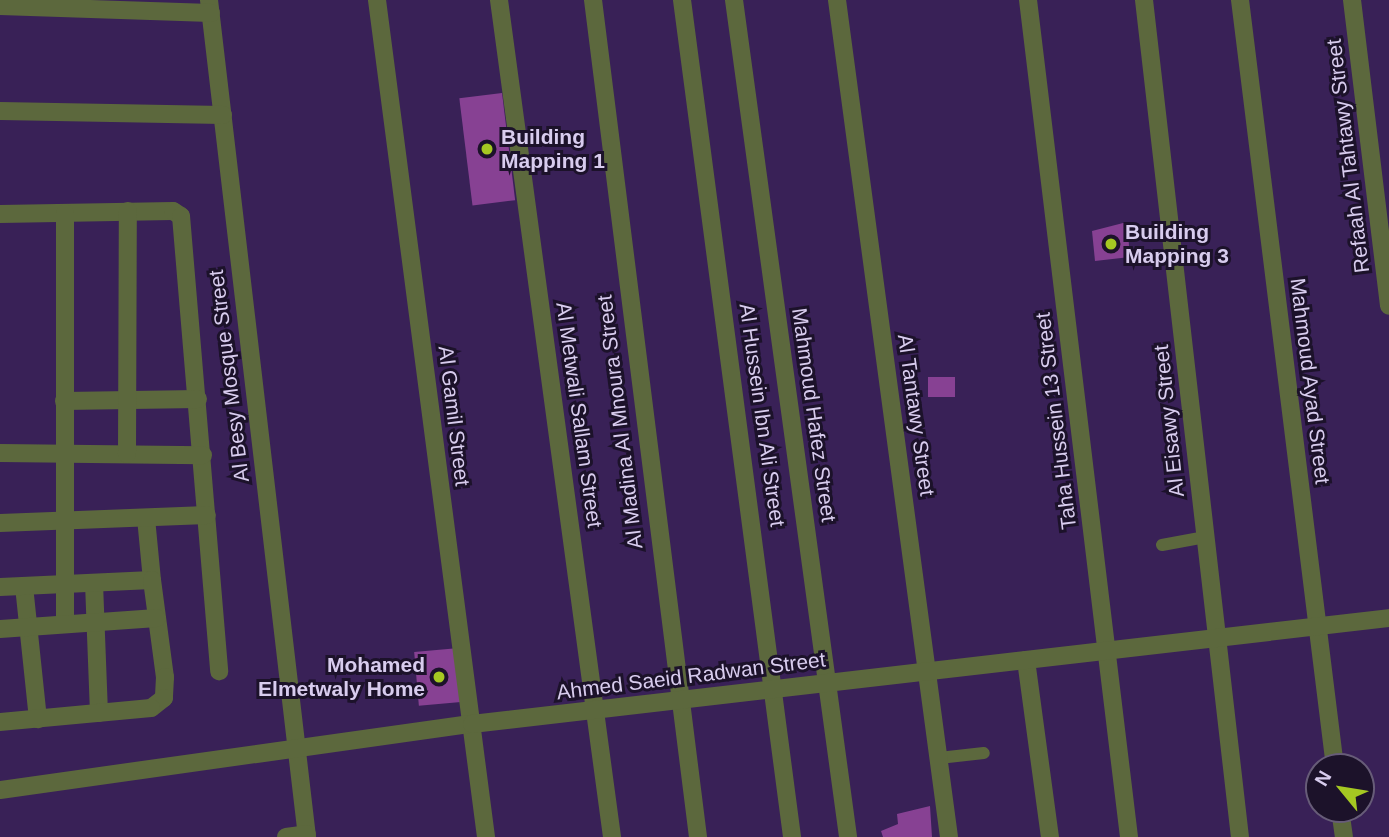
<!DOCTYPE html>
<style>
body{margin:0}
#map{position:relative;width:1389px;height:837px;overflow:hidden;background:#392157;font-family:Arial,sans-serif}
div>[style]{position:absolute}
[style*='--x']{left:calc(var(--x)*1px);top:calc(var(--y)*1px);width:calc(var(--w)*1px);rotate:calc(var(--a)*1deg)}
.building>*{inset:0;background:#874193;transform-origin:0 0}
.lane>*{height:12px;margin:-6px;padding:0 6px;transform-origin:6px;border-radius:6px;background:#5c683d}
.street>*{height:18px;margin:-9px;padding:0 9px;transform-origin:9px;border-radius:9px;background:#5c683d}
.dots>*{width:19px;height:19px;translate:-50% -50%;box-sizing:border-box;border:4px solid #1c122a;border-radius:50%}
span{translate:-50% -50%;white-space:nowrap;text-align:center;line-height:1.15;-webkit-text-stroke:6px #1c122a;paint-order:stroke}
.poi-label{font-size:21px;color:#d8ccee;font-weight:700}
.left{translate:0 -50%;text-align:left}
.right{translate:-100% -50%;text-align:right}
.street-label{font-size:21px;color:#d8ccee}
.north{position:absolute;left:1305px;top:753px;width:70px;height:70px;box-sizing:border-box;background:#1c122a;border:2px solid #675c78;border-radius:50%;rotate:300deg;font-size:19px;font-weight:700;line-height:28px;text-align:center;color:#d8ccee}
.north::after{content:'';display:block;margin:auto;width:24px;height:32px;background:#a5c822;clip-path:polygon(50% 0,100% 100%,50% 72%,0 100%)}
</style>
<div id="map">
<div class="building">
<div style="left:502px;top:93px;width:108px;height:43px;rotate:83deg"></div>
<div style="clip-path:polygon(1127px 222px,1130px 257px,1095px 261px,1092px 231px)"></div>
<div style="left:928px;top:377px;width:27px;height:20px"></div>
<div style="left:459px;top:648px;width:54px;height:45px;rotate:85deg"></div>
<div style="clip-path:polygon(930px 806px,932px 837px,883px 837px,881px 831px,898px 824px,897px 814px)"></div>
</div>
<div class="lane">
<div style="--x:1162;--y:545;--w:44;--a:-10.5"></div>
<div style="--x:939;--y:758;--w:45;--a:-6.3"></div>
</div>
<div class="street">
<div style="--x:209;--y:0;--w:843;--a:83.32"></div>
<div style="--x:377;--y:0;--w:844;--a:82.58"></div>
<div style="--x:499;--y:0;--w:845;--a:82.31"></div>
<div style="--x:593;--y:0;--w:844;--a:82.85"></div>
<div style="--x:682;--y:0;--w:844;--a:82.51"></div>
<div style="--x:734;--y:0;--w:845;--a:82.24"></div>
<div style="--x:837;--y:0;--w:844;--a:82.38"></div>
<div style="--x:1028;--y:0;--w:843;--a:83.12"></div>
<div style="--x:1144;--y:0;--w:842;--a:83.46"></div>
<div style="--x:1240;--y:0;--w:773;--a:82.94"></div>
<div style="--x:1352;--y:0;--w:308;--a:83.1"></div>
<div style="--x:0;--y:6;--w:211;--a:1.9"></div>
<div style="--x:0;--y:111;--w:223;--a:1"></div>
<div style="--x:0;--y:214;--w:173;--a:-1"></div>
<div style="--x:173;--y:211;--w:9;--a:32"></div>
<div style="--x:181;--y:216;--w:457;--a:85.2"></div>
<div style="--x:64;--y:401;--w:134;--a:-0.9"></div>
<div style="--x:0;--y:453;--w:203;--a:0.6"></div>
<div style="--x:127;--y:454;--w:243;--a:-89.8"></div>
<div style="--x:146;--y:518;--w:62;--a:84.5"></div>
<div style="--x:0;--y:523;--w:207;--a:-2.2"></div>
<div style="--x:94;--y:583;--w:130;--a:87.8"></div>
<div style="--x:24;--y:586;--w:134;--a:84"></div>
<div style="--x:0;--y:587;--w:152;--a:-2.6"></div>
<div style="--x:152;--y:580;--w:98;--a:82.4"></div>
<div style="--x:165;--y:677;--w:21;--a:93"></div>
<div style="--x:164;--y:698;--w:16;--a:142"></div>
<div style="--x:151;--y:708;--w:152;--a:174.7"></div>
<div style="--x:65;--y:624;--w:411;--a:-90"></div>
<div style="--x:0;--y:629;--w:157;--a:-4"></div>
<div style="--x:1026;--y:660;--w:179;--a:82.3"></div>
<div style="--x:0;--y:790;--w:477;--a:-8"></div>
<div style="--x:472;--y:724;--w:923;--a:-6.59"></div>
<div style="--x:1340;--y:809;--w:28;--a:82"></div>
<div style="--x:286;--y:837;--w:21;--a:-8"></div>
</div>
<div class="dots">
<div style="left:487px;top:149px;background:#a5c822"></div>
<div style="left:1111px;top:244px;background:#a5c822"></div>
<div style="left:439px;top:677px;background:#a5c822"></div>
</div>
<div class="poi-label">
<span class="left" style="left:501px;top:149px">Building<br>Mapping 1</span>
<span class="left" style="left:1125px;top:244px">Building<br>Mapping 3</span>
<span class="right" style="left:425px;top:677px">Mohamed<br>Elmetwaly Home</span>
</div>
<div class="street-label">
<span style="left:1348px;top:156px;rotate:-97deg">Refaah Al Tahtawy Street</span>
<span style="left:229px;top:376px;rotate:-97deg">Al Besy Mosque Street</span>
<span style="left:1310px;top:381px;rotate:83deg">Mahmoud Ayad Street</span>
<span style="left:579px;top:415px;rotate:82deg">Al Metwali Sallam Street</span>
<span style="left:762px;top:415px;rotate:82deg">Al Hussein Ibn Ali Street</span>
<span style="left:814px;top:415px;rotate:82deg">Mahmoud Hafez Street</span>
<span style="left:916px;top:415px;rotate:82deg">Al Tantawy Street</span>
<span style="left:454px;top:416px;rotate:83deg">Al Gamil Street</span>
<span style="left:1056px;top:421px;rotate:-97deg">Taha Hussein 13 Street</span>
<span style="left:1169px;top:421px;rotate:-96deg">Al Eisawy Street</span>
<span style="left:620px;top:422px;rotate:-97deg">Al Madina Al Mnoura Street</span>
<span style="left:691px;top:676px;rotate:-7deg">Ahmed Saeid Radwan Street</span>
</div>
<div class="north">N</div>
</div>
